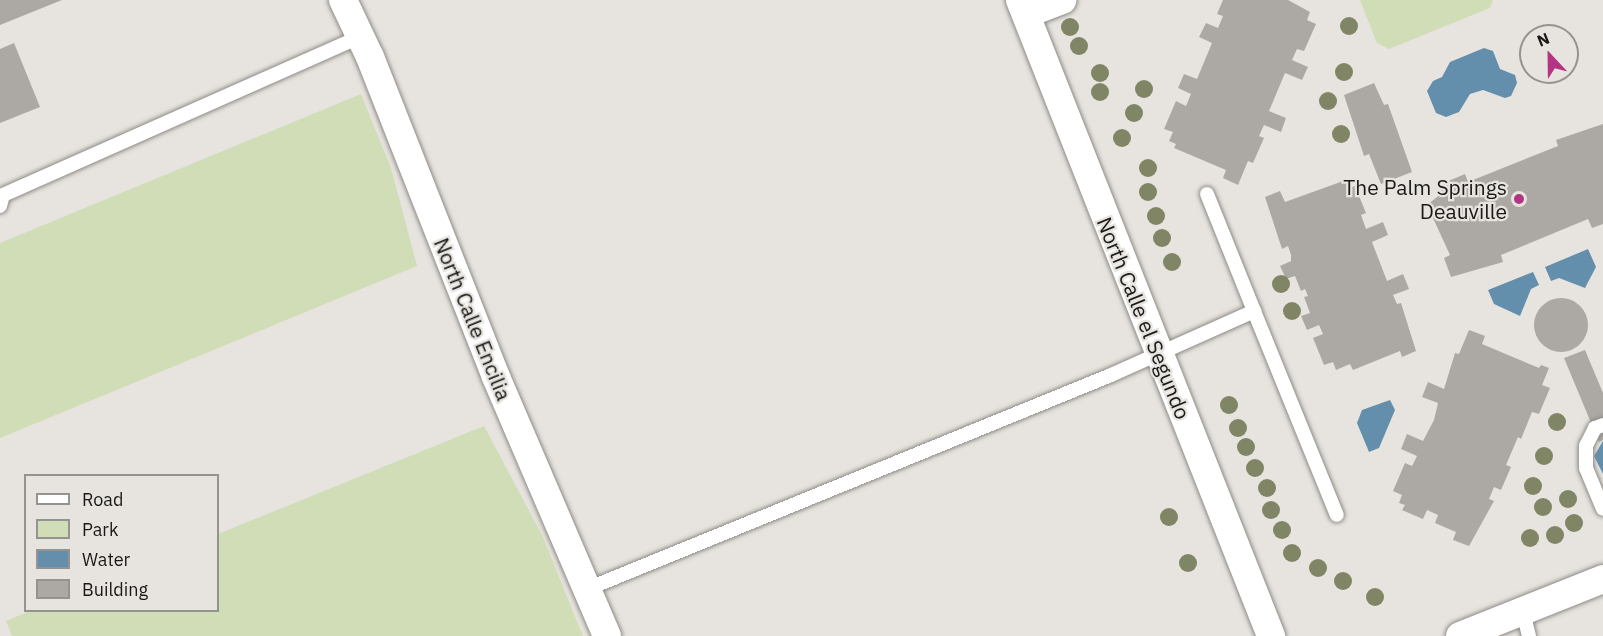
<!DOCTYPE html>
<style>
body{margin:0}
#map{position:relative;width:1603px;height:636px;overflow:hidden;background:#e7e4df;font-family:"IBM Plex Sans",sans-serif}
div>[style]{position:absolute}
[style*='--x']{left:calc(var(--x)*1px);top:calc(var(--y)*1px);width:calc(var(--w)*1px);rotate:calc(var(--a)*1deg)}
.green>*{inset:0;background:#d0ddb7}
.water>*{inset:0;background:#638fac}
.building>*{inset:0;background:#aca9a4}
.round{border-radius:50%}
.roads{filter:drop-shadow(0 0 2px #8e8b86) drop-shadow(0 0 2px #8e8b86)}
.lane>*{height:14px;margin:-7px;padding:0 7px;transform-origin:7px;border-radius:7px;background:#fff}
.street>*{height:28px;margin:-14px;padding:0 14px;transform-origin:14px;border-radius:14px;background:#fff}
.trees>*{width:18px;height:18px;margin:-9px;border-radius:50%;background:#808565}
.dots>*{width:16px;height:16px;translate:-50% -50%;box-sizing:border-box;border:3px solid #e7e4df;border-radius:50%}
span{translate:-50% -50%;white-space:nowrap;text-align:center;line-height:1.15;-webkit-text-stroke:4.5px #e7e4df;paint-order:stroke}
.poi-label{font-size:21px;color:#1a1917}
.right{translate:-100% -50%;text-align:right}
.street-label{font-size:21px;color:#1a1917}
.legend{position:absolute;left:24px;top:474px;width:195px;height:138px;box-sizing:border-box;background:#e7e4df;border:2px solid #95938f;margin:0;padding:8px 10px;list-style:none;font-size:18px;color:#1a1917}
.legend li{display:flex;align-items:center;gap:12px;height:30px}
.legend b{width:30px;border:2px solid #95938f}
.north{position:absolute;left:1519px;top:24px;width:60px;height:60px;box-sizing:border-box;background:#e7e4df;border:2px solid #95938f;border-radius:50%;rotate:338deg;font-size:16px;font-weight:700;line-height:24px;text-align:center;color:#1a1917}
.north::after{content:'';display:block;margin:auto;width:21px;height:27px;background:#b23483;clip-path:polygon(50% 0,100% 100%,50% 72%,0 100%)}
</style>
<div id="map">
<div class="green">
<div style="clip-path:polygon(1360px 0,1493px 0,1490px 8px,1389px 49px,1377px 43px)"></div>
<div style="clip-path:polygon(361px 94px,391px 168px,417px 266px,0 438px,0 243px)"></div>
<div style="clip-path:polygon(484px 426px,542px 535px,583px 636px,12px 636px,6px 621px,30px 611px,218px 610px,218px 534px)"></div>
</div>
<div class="water">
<div style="clip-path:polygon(1484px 48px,1493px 51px,1500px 69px,1515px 75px,1517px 83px,1511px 96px,1505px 98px,1483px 90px,1470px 94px,1459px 112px,1446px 117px,1436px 113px,1427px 91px,1433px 81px,1442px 77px,1450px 62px)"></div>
<div style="clip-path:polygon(1588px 249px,1596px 267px,1585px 288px,1559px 278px,1551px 281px,1545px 267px)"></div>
<div style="clip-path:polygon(1533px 272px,1539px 285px,1531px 289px,1520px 316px,1494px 304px,1488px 290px)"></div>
<div style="clip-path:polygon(1390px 400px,1395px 410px,1379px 448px,1369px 452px,1357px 423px,1362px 410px)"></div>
<div style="clip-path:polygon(1603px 441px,1603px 474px,1594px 456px)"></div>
</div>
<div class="building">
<div style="clip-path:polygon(0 0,62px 0,0 25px)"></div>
<div style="clip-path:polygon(1223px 0,1288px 0,1310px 12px,1307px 20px,1316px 24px,1304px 51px,1297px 49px,1292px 60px,1308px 67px,1302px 80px,1285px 73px,1269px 111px,1286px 118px,1281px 132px,1264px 125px,1259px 136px,1264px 138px,1253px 163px,1248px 161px,1238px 185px,1223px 178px,1226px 170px,1174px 148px,1176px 144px,1169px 141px,1173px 132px,1164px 129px,1176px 101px,1186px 106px,1191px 94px,1178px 88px,1184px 74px,1197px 79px,1212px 43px,1199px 37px,1206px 23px,1218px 28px,1223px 16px,1217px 14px)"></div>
<div style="clip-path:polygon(14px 43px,40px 107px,0 123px,0 49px)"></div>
<div style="clip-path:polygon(1374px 83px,1384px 105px,1388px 104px,1412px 172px,1381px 184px,1369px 154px,1364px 156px,1344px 95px)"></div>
<div style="clip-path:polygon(1603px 124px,1603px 224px,1592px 228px,1588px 219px,1501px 255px,1503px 262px,1451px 277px,1444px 258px,1450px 255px,1427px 205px,1442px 193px,1439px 185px,1465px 174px,1468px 182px,1558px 146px,1556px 140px)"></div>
<div style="clip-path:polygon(1346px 180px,1349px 188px,1355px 186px,1366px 213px,1361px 215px,1366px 229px,1383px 222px,1388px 235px,1372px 242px,1387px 281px,1403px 274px,1409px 289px,1393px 295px,1397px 304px,1401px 303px,1416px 351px,1402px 357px,1400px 351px,1353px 370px,1350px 364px,1336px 370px,1333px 362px,1324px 365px,1313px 338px,1323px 334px,1319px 325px,1307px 330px,1301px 316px,1310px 313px,1304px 297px,1308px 296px,1305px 289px,1301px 291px,1295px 276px,1286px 279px,1280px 266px,1291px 261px,1291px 255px,1288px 246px,1282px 249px,1265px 197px,1280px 191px,1285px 202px)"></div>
<div class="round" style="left:1534px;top:298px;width:54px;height:54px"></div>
<div style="clip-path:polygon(1469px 330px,1485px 336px,1482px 344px,1539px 368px,1541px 365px,1549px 368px,1542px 385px,1550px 388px,1539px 414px,1532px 412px,1521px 439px,1518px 437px,1506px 465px,1511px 467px,1501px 490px,1494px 487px,1489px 499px,1494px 501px,1469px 546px,1453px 540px,1456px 532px,1435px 523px,1438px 515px,1427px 510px,1423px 519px,1402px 510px,1405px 505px,1399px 503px,1402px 495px,1393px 491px,1405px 463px,1412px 466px,1417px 456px,1401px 449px,1407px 434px,1423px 441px,1434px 420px,1438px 403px,1422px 397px,1428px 382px,1444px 389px,1455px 353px,1459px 354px)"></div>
<div style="clip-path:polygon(1585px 350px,1603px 393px,1603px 440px,1599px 442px,1564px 358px)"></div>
</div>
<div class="roads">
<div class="lane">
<div style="--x:1207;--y:194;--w:126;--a:68.1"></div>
<div style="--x:0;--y:206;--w:11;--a:-75"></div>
<div style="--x:3;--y:195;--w:392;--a:-23.9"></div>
<div style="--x:1603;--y:425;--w:9;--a:159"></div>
<div style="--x:1595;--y:428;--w:20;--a:117"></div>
<div style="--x:1586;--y:446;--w:22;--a:90"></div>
<div style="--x:1586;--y:468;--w:44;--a:67.5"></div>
<div style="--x:587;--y:589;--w:566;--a:-22.21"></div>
<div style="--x:1111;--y:375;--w:157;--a:-24.1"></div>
<div style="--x:1254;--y:311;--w:220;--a:67.9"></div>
<div style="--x:1523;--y:612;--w:25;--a:76"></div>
</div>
<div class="street">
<div style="--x:343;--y:0;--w:63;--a:64.7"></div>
<div style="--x:370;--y:57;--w:344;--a:68.5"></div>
<div style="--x:496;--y:377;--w:282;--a:66.8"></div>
<div style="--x:1020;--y:0;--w:684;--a:68.46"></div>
<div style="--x:1026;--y:14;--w:39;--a:-21"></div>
<div style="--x:1460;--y:636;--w:154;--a:-21.7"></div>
</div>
</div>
<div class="trees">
<div style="left:1349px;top:26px"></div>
<div style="left:1070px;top:27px"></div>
<div style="left:1079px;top:46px"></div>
<div style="left:1344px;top:72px"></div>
<div style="left:1100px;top:73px"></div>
<div style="left:1144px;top:89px"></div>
<div style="left:1100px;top:92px"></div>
<div style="left:1328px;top:101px"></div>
<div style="left:1134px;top:113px"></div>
<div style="left:1341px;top:134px"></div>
<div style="left:1122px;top:138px"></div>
<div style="left:1148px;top:168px"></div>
<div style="left:1148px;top:192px"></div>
<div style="left:1156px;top:216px"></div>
<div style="left:1162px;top:238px"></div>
<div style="left:1172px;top:262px"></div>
<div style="left:1281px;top:284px"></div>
<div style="left:1292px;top:311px"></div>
<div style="left:1229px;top:405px"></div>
<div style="left:1557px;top:422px"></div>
<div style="left:1238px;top:428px"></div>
<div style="left:1246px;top:447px"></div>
<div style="left:1544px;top:456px"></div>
<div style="left:1255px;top:468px"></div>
<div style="left:1533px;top:486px"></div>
<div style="left:1267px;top:488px"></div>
<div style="left:1568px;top:499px"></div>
<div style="left:1543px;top:507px"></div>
<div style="left:1271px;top:510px"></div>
<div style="left:1169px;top:517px"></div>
<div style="left:1574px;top:523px"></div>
<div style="left:1282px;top:530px"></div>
<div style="left:1555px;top:535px"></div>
<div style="left:1530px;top:538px"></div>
<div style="left:1292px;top:553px"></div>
<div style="left:1188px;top:563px"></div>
<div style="left:1318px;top:568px"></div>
<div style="left:1343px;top:581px"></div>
<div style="left:1375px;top:597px"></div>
</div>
<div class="dots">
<div style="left:1519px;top:199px;background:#b23483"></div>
</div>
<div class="poi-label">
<span class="right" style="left:1507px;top:199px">The Palm Springs<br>Deauville</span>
</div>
<div class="street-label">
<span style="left:1144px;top:318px;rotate:68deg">North Calle el Segundo</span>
<span style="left:473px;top:319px;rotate:68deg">North Calle Encilia</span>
</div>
<ul class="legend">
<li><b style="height:8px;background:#fff"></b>Road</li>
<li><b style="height:16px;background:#d0ddb7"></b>Park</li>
<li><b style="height:16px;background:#638fac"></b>Water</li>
<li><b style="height:16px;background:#aca9a4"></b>Building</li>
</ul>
<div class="north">N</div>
</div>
